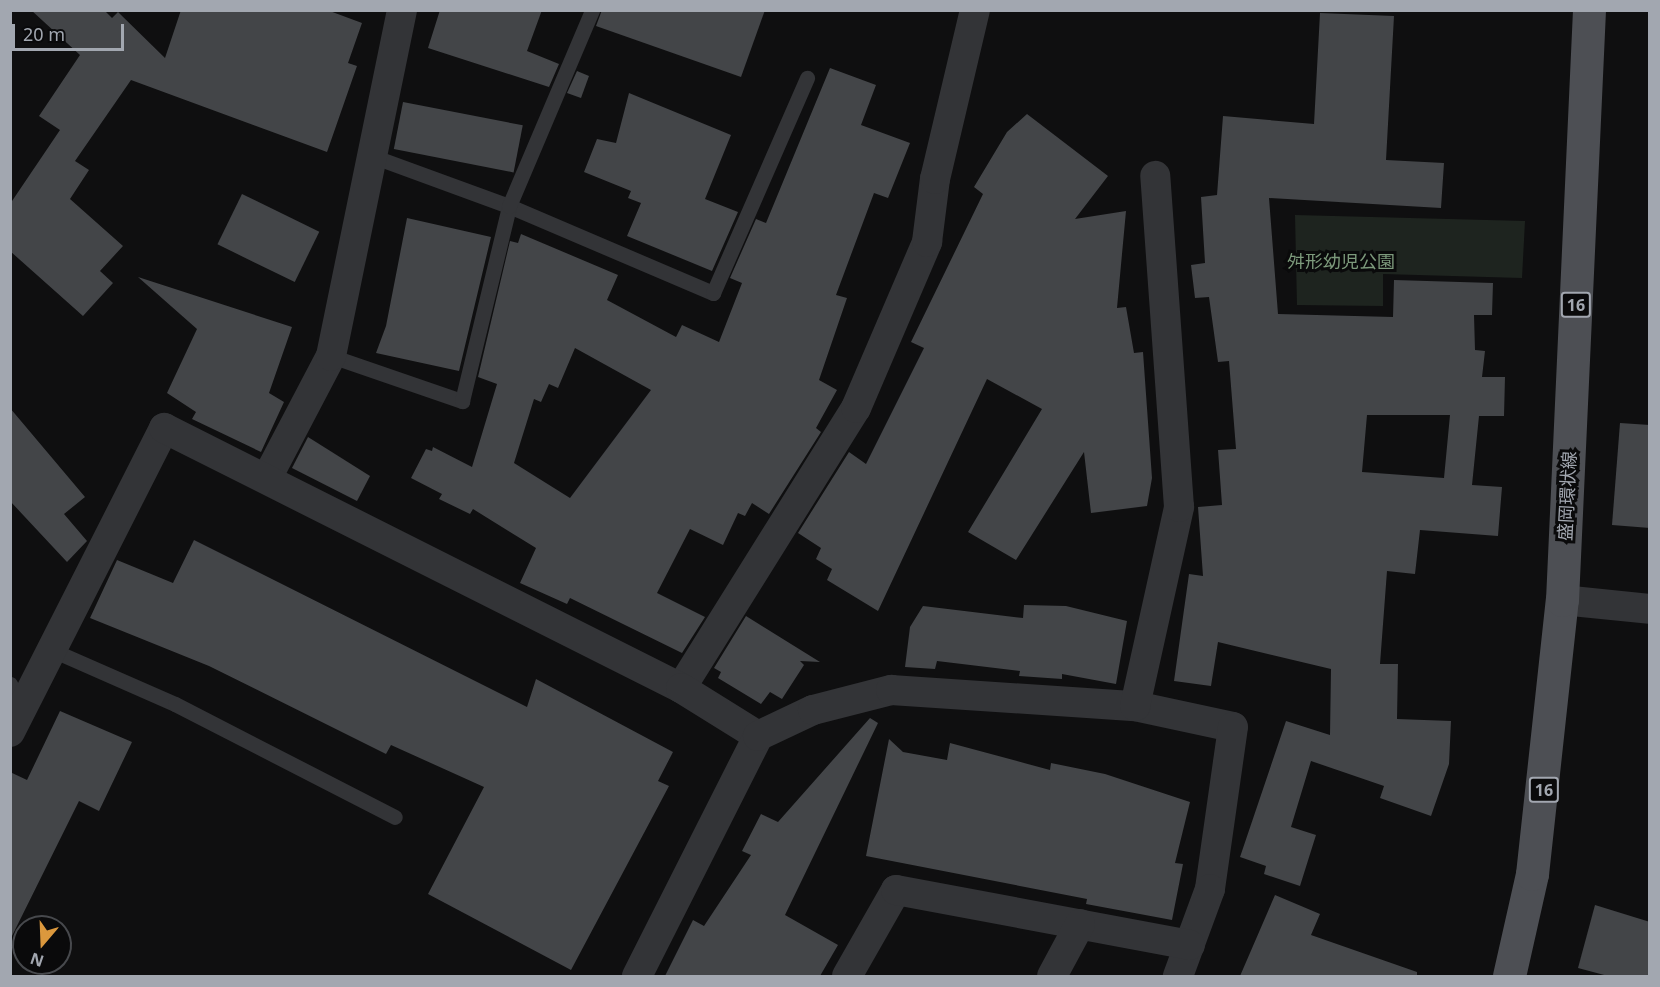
<!DOCTYPE html>
<meta charset="utf-8">
<style>
body{margin:0}
#map{position:relative;width:1660px;height:987px;overflow:hidden;background:#0f0f10;font-family:"Noto Sans","Noto Sans JP",sans-serif}
div>[style]{position:absolute}
[style*='--x']{left:calc(var(--x)*1px);top:calc(var(--y)*1px);width:calc(var(--w)*1px);rotate:calc(var(--a)*1deg)}
.green>*{inset:0;background:#1e241f}
.building>*{inset:0;background:#434548;transform-origin:0 0}
.lane>*{height:15px;margin:-7.5px;padding:0 7.5px;transform-origin:7.5px;border-radius:7.5px;background:#333437}
.street>*{height:30px;margin:-15px;padding:0 15px;transform-origin:15px;border-radius:15px;background:#333437}
.primary>*{height:33px;margin:-16.5px;padding:0 16.5px;transform-origin:16.5px;border-radius:16.5px;background:#4d4f54}
span{translate:-50% -50%;white-space:nowrap;text-align:center;line-height:1.15;-webkit-text-stroke:6px #0a0a0b;paint-order:stroke}
.shield-label span{padding:2px 4px;background:#0a0a0b;border:2px solid;border-radius:4px;-webkit-text-stroke-width:0}
.shield-label{font-size:16px;color:#a2a7b0;font-weight:700}
.park-label{font-size:18px;color:#7c997b}
.street-label{font-size:18px;color:#a2a7b0}
.frame{position:absolute;inset:0;border:12px solid #a2a7b0;pointer-events:none}
.north{position:absolute;left:12px;top:915px;width:60px;height:60px;box-sizing:border-box;background:#0a0a0b;border:2px solid #47494d;border-radius:50%;rotate:199deg;font-size:16px;font-weight:700;line-height:24px;text-align:center;color:#a2a7b0}
.north::after{content:'';display:block;margin:auto;width:21px;height:27px;background:#db983d;clip-path:polygon(50% 0,100% 100%,50% 72%,0 100%)}
.scale{position:absolute;left:12px;top:24px;width:112px;height:27px;box-sizing:border-box;border:3px solid #a2a7b0;border-top:0;padding-left:8px;font-size:18px;line-height:21px;white-space:nowrap;color:#a2a7b0;-webkit-text-stroke:4px #0a0a0b;paint-order:stroke}
</style>
<div id="map">
<div class="green">
<div style="clip-path:polygon(1295px 215px,1525px 221px,1522px 278px,1383px 274px,1383px 306px,1297px 305px)"></div>
</div>
<div class="building">
<div style="clip-path:polygon(31px 10px,104px 10px,112px 18px,118px 12px,165px 58px,181px 10px,327px 10px,362px 23px,348px 63px,357px 66px,327px 152px,131px 80px,75px 161px,89px 170px,70px 199px,123px 246px,100px 271px,113px 283px,83px 316px,10px 251px,10px 204px,60px 130px,39px 116px,80px 55px)"></div>
<div style="clip-path:polygon(440px 10px,542px 10px,527px 51px,559px 64px,549px 87px,428px 48px)"></div>
<div style="clip-path:polygon(602px 10px,765px 10px,741px 77px,596px 26px)"></div>
<div style="clip-path:polygon(evenodd,1320px 13px,1394px 16px,1386px 160px,1444px 163px,1441px 208px,1269px 198px,1278px 314px,1393px 317px,1394px 280px,1493px 283px,1492px 315px,1474px 315px,1475px 350px,1485px 351px,1482px 377px,1505px 377px,1504px 416px,1479px 416px,1472px 485px,1502px 487px,1498px 536px,1420px 530px,1415px 574px,1387px 571px,1380px 664px,1398px 664px,1397px 719px,1451px 721px,1449px 764px,1431px 816px,1380px 798px,1384px 786px,1311px 761px,1291px 827px,1316px 835px,1300px 886px,1264px 874px,1266px 866px,1240px 857px,1286px 721px,1330px 735px,1331px 669px,1218px 642px,1211px 686px,1174px 681px,1189px 574px,1203px 576px,1198px 507px,1222px 505px,1218px 450px,1236px 449px,1229px 361px,1218px 362px,1209px 297px,1195px 298px,1191px 265px,1205px 263px,1201px 197px,1217px 195px,1223px 116px,1314px 124px,1320px 13px,1367px 415px,1450px 415px,1444px 478px,1362px 472px,1367px 415px)"></div>
<div style="clip-path:polygon(evenodd,830px 68px,876px 85px,861px 125px,910px 143px,888px 198px,874px 193px,836px 295px,847px 298px,819px 380px,837px 390px,816px 428px,821px 432px,769px 514px,752px 503px,745px 516px,738px 513px,723px 545px,690px 529px,657px 593px,705px 617px,682px 653px,570px 598px,567px 604px,520px 583px,536px 548px,473px 509px,470px 514px,439px 499px,442px 494px,411px 478px,426px 449px,432px 451px,433px 447px,472px 467px,497px 384px,478px 377px,510px 241px,518px 243px,521px 234px,618px 275px,607px 300px,676px 337px,682px 325px,719px 342px,742px 283px,730px 278px,756px 219px,766px 223px,830px 68px,575px 348px,651px 390px,570px 498px,514px 463px,534px 399px,541px 402px,549px 384px,558px 388px,575px 348px)"></div>
<div style="clip-path:polygon(577px 71px,589px 76px,581px 98px,567px 93px)"></div>
<div style="clip-path:polygon(629px 93px,731px 135px,705px 199px,738px 212px,712px 271px,627px 236px,641px 203px,628px 198px,631px 191px,584px 172px,597px 139px,616px 143px)"></div>
<div style="left:403px;top:102px;width:122px;height:48px;rotate:11deg"></div>
<div style="clip-path:polygon(1027px 114px,1108px 176px,1075px 219px,1126px 211px,1117px 308px,1126px 307px,1134px 353px,1143px 352px,1152px 478px,1147px 506px,1091px 513px,1084px 452px,1016px 560px,968px 532px,1042px 409px,987px 379px,878px 611px,827px 580px,832px 569px,816px 559px,821px 548px,798px 533px,849px 452px,866px 464px,924px 348px,911px 342px,983px 194px,974px 187px,1007px 132px)"></div>
<div style="left:242px;top:194px;width:86px;height:56px;rotate:26deg"></div>
<div style="clip-path:polygon(407px 218px,491px 237px,459px 371px,376px 353px,386px 326px)"></div>
<div style="clip-path:polygon(138px 277px,292px 327px,269px 393px,284px 402px,261px 452px,192px 419px,196px 412px,167px 393px,197px 329px)"></div>
<div style="clip-path:polygon(10px 408px,85px 497px,64px 514px,87px 541px,67px 562px,10px 501px)"></div>
<div style="clip-path:polygon(1620px 423px,1650px 425px,1650px 528px,1612px 525px)"></div>
<div style="clip-path:polygon(308px 437px,370px 476px,357px 501px,292px 468px)"></div>
<div style="clip-path:polygon(194px 540px,527px 707px,536px 679px,673px 752px,658px 781px,669px 786px,571px 970px,428px 894px,484px 787px,391px 745px,386px 754px,209px 666px,90px 618px,117px 560px,173px 583px)"></div>
<div style="clip-path:polygon(1024px 605px,1066px 606px,1127px 621px,1116px 684px,1062px 674px,1062px 679px,1019px 676px,1020px 671px,937px 661px,935px 669px,905px 667px,910px 627px,923px 606px,1023px 618px)"></div>
<div style="clip-path:polygon(746px 616px,820px 662px,800px 661px,804px 665px,782px 699px,770px 692px,761px 704px,718px 678px,721px 672px,714px 668px)"></div>
<div style="clip-path:polygon(60px 711px,132px 742px,99px 811px,79px 801px,10px 940px,10px 772px,27px 780px)"></div>
<div style="clip-path:polygon(870px 718px,878px 723px,785px 915px,838px 945px,820px 976px,665px 976px,693px 920px,704px 926px,751px 855px,742px 851px,761px 814px,778px 822px)"></div>
<div style="clip-path:polygon(889px 739px,903px 752px,947px 760px,950px 743px,1050px 770px,1051px 763px,1105px 774px,1190px 802px,1175px 863px,1183px 864px,1172px 920px,1086px 904px,1087px 899px,866px 856px)"></div>
<div style="clip-path:polygon(1275px 895px,1320px 914px,1311px 935px,1417px 972px,1417px 976px,1240px 976px)"></div>
<div style="clip-path:polygon(1595px 905px,1650px 922px,1650px 976px,1608px 976px,1578px 968px)"></div>
</div>
<div class="lane">
<div style="--x:372;--y:156;--w:146;--a:20.1"></div>
<div style="--x:509;--y:206;--w:222;--a:23.1"></div>
<div style="--x:713;--y:293;--w:235;--a:-66.4"></div>
<div style="--x:331;--y:356;--w:139;--a:19"></div>
<div style="--x:462;--y:401;--w:201;--a:-76.4"></div>
<div style="--x:509;--y:206;--w:213;--a:-67"></div>
<div style="--x:52;--y:650;--w:134;--a:23.7"></div>
<div style="--x:175;--y:704;--w:247;--a:27.2"></div>
<div style="--x:10;--y:684;--w:27;--a:62"></div>
</div>
<div class="street">
<div style="--x:268;--y:476;--w:136;--a:-62.3"></div>
<div style="--x:331;--y:356;--w:353;--a:-78.4"></div>
<div style="--x:1562;--y:600;--w:88;--a:5.8"></div>
<div style="--x:681;--y:688;--w:330;--a:-58"></div>
<div style="--x:856;--y:408;--w:181;--a:-66.8"></div>
<div style="--x:927;--y:242;--w:64;--a:-82.8"></div>
<div style="--x:935;--y:179;--w:174;--a:-76.7"></div>
<div style="--x:1135;--y:706;--w:100;--a:12.1"></div>
<div style="--x:1233;--y:727;--w:164;--a:98.1"></div>
<div style="--x:1210;--y:889;--w:93;--a:110.2"></div>
<div style="--x:10;--y:732;--w:341;--a:-63.1"></div>
<div style="--x:164;--y:428;--w:579;--a:26.7"></div>
<div style="--x:681;--y:688;--w:91;--a:31.9"></div>
<div style="--x:637;--y:976;--w:269;--a:-63.2"></div>
<div style="--x:758;--y:736;--w:61;--a:-25.3"></div>
<div style="--x:813;--y:710;--w:81;--a:-14.4"></div>
<div style="--x:891;--y:690;--w:245;--a:3.8"></div>
<div style="--x:1135;--y:706;--w:204;--a:-77.5"></div>
<div style="--x:1179;--y:507;--w:332;--a:-94.1"></div>
<div style="--x:847;--y:976;--w:99;--a:-60.3"></div>
<div style="--x:896;--y:890;--w:299;--a:10.6"></div>
<div style="--x:1052;--y:976;--w:59;--a:-61.7"></div>
</div>
<div class="primary">
<div style="--x:1509;--y:976;--w:105;--a:-77.3"></div>
<div style="--x:1532;--y:874;--w:276;--a:-83.8"></div>
<div style="--x:1562;--y:600;--w:591;--a:-87.38"></div>
</div>
<div class="shield-label">
<span style="left:1576px;top:305px">16</span>
<span style="left:1544px;top:790px">16</span>
</div>
<div class="park-label">
<span style="left:1341px;top:261px">舛形幼児公園</span>
</div>
<div class="street-label">
<span style="left:1567px;top:496px;rotate:-87deg">盛岡環状線</span>
</div>
<div class="frame"></div>
<div class="north">N</div>
<div class="scale">20 m</div>
</div>
